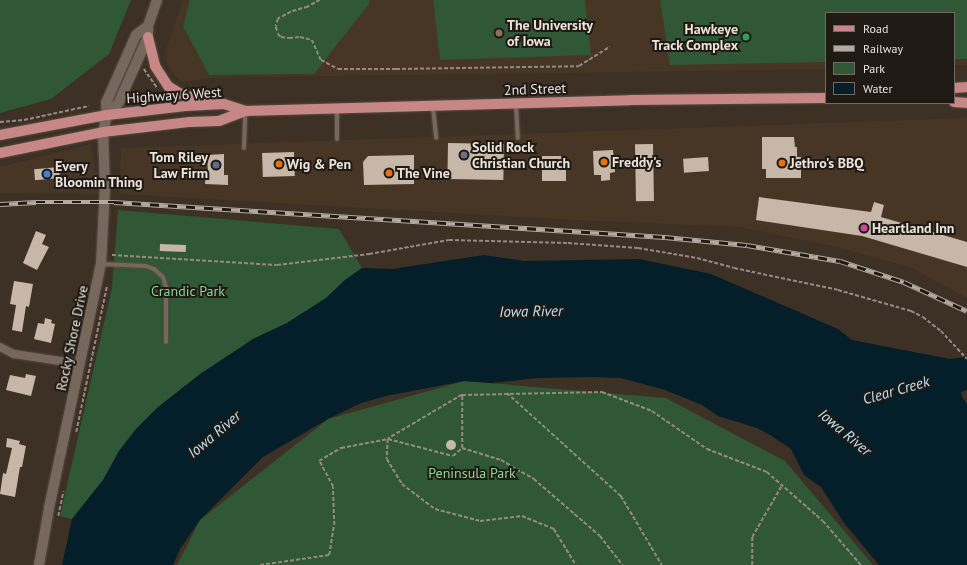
<!DOCTYPE html>
<style>
body{margin:0}
#map{position:relative;width:967px;height:565px;overflow:hidden;background:#3d3025;font-family:"PT Sans",sans-serif}
div>[style]{position:absolute}
[style*='--x']{left:calc(var(--x)*1px);top:calc(var(--y)*1px);width:calc(var(--w)*1px);rotate:calc(var(--a)*1deg)}
.built>*{inset:0;background:#473525}
.green>*{inset:0;background:#305736}
.water>*{inset:0;background:#041f29}
.building>*{inset:0;background:#c6b7a9;transform-origin:0 0}
.round{border-radius:50%}
.path>*{height:1.5px;margin-top:-0.75px;transform-origin:0;background:repeating-linear-gradient(90deg,#958a81 0 4px,transparent 0 6px)}
.roads{filter:drop-shadow(0 0 1px #574d43) drop-shadow(0 0 1px #574d43)}
.service>*{height:4px;margin:-2px;padding:0 2px;transform-origin:2px;border-radius:2px;background:#76685c}
.minor>*{height:8px;margin:-4px;padding:0 4px;transform-origin:4px;border-radius:4px;background:#76685c}
.tertiary>*{height:10px;margin:-5px;padding:0 5px;transform-origin:5px;border-radius:5px;background:#76685c}
.primary>*{height:10px;margin:-5px;padding:0 5px;transform-origin:5px;border-radius:5px;background:#c78787}
.rail>*{height:4.5px;margin-top:-2.25px;transform-origin:0;background:repeating-linear-gradient(90deg,#1f1a14 0 9px,#b4aaa2 0 18px);box-sizing:border-box;border-block:1px solid #b4aaa2}
.dots>*{width:11px;height:11px;translate:-50% -50%;box-sizing:border-box;border:2px solid #1f1a14;border-radius:50%}
span{translate:-50% -50%;white-space:nowrap;text-align:center;line-height:1.15;-webkit-text-stroke:4px #1f1a14;paint-order:stroke}
.poi-label{font-size:14px;color:#ebe3dc;font-weight:700}
.left{translate:0 -50%;text-align:left}
.right{translate:-100% -50%;text-align:right}
.street-label{font-size:14px;color:#ebe3dc}
.park-label{font-size:14px;color:#86d892}
.water-label{font-size:15px;color:#b8e1f5;font-style:italic}
.legend{position:absolute;left:825px;top:12px;width:130px;height:92px;box-sizing:border-box;background:#1f1a14;border:1px solid #716a64;margin:0;padding:5px 7px;list-style:none;font-size:12px;color:#ebe3dc}
.legend li{display:flex;align-items:center;gap:8px;height:20px}
.legend b{width:20px;border:1px solid #716a64}
</style>
<div id="map">
<div class="built">
<div style="clip-path:polygon(183px 0,967px 0,967px 65px,954px 65px,954px 13px,826px 13px,826px 69px,210px 78px,182px 82px,175px 76px,168px 65px,165px 52px)"></div>
<div style="clip-path:polygon(967px 118px,967px 298px,910px 267px,833px 246px,739px 227px,574px 220px,119px 194px,121px 148px)"></div>
<div style="clip-path:polygon(91px 144px,100px 194px,0 193px,0 167px)"></div>
</div>
<div class="green">
<div style="clip-path:polygon(0 0,131px 0,109px 54px,51px 99px,0 113px)"></div>
<div style="clip-path:polygon(190px 0,369px 0,369px 4px,314px 74px,209px 75px,183px 26px)"></div>
<div style="clip-path:polygon(433px 0,585px 0,591px 55px,440px 60px)"></div>
<div style="clip-path:polygon(660px 0,967px 0,967px 59px,954px 59px,954px 13px,826px 13px,826px 62px,670px 65px)"></div>
<div style="clip-path:polygon(118px 210px,339px 229px,362px 268px,345px 280px,326px 298px,287px 323px,253px 339px,181px 389px,157px 408px,136px 429px,119px 451px,103px 480px,72px 519px,60px 516px,112px 288px)"></div>
<div style="clip-path:polygon(464px 381px,666px 398px,785px 461px,873px 565px,177px 565px,200px 520px,328px 419px)"></div>
</div>
<div class="water">
<div style="clip-path:polygon(484px 255px,524px 261px,639px 259px,711px 274px,838px 329px,852px 340px,950px 359px,967px 357px,967px 390px,961px 392px,962px 397px,967px 404px,967px 565px,879px 565px,844px 523px,821px 487px,804px 475px,791px 449px,770px 435px,757px 428px,718px 416px,702px 405px,665px 390px,621px 378px,593px 377px,537px 378px,491px 383px,464px 381px,386px 396px,361px 403px,328px 419px,263px 457px,200px 520px,180px 549px,173px 565px,62px 565px,72px 519px,103px 480px,119px 451px,136px 429px,157px 408px,200px 374px,253px 339px,287px 323px,326px 298px,345px 280px,362px 268px,392px 269px)"></div>
</div>
<div class="building">
<div style="clip-path:polygon(762px 137px,794px 137px,795px 147px,797px 147px,797px 157px,801px 157px,801px 178px,766px 178px,766px 169px,762px 169px)"></div>
<div style="left:448px;top:143px;width:56px;height:36px;rotate:1deg"></div>
<div style="left:653px;top:144px;width:57px;height:18px;rotate:89deg"></div>
<div style="clip-path:polygon(613px 150px,615px 172px,610px 173px,610px 180px,601px 181px,601px 175px,594px 175px,593px 151px)"></div>
<div style="left:294px;top:152px;width:24px;height:32px;rotate:88deg"></div>
<div style="clip-path:polygon(224px 154px,224px 175px,228px 175px,228px 185px,205px 184px,206px 174px,208px 174px,207px 155px)"></div>
<div style="clip-path:polygon(414px 155px,414px 184px,364px 185px,363px 162px,368px 156px)"></div>
<div style="left:542px;top:156px;width:24px;height:25px"></div>
<div style="left:708px;top:157px;width:14px;height:25px;rotate:86deg"></div>
<div style="left:59px;top:167px;width:11px;height:25px;rotate:85deg"></div>
<div style="clip-path:polygon(759px 197px,871px 212px,874px 202px,884px 205px,881px 217px,967px 242px,967px 267px,862px 236px,756px 220px)"></div>
<div style="clip-path:polygon(36px 231px,46px 235px,42px 244px,49px 247px,37px 270px,23px 263px)"></div>
<div style="left:160px;top:244px;width:26px;height:7px;rotate:2deg"></div>
<div style="clip-path:polygon(14px 281px,33px 284px,29px 307px,26px 306px,22px 332px,12px 330px,16px 305px,10px 304px)"></div>
<div style="clip-path:polygon(45px 318px,52px 320px,51px 323px,55px 324px,51px 343px,34px 339px,38px 323px,44px 324px)"></div>
<div style="clip-path:polygon(26px 374px,36px 376px,31px 396px,6px 390px,10px 375px,25px 378px)"></div>
<div style="clip-path:polygon(7px 438px,20px 441px,19px 444px,26px 446px,22px 467px,20px 467px,15px 497px,0 494px,3px 473px,6px 474px,12px 448px,6px 447px)"></div>
<div class="round" style="left:446px;top:440px;width:10px;height:10px"></div>
</div>
<div class="path">
<div style="--x:320;--y:0;--w:14;--a:150"></div>
<div style="--x:308;--y:7;--w:18;--a:164"></div>
<div style="--x:291;--y:12;--w:15;--a:152"></div>
<div style="--x:278;--y:19;--w:8;--a:104"></div>
<div style="--x:276;--y:27;--w:7;--a:74"></div>
<div style="--x:278;--y:34;--w:4;--a:45"></div>
<div style="--x:281;--y:37;--w:8;--a:7"></div>
<div style="--x:289;--y:38;--w:11;--a:-5"></div>
<div style="--x:300;--y:37;--w:12;--a:14"></div>
<div style="--x:312;--y:40;--w:22;--a:66"></div>
<div style="--x:321;--y:60;--w:19;--a:28"></div>
<div style="--x:338;--y:69;--w:58;--a:0"></div>
<div style="--x:396;--y:69;--w:183;--a:-0.9"></div>
<div style="--x:579;--y:66;--w:36;--a:-32"></div>
<div style="--x:144;--y:69;--w:24;--a:55"></div>
<div style="--x:130;--y:100;--w:32;--a:-13"></div>
<div style="--x:0;--y:122;--w:24;--a:-5"></div>
<div style="--x:24;--y:120;--w:66;--a:-12.2"></div>
<div style="--x:112;--y:255;--w:165;--a:3.5"></div>
<div style="--x:277;--y:265;--w:93;--a:-6.8"></div>
<div style="--x:369;--y:254;--w:81;--a:-9.9"></div>
<div style="--x:449;--y:240;--w:119;--a:1.4"></div>
<div style="--x:568;--y:243;--w:70;--a:4.1"></div>
<div style="--x:638;--y:248;--w:60;--a:9.6"></div>
<div style="--x:697;--y:258;--w:38;--a:15"></div>
<div style="--x:734;--y:268;--w:106;--a:11.9"></div>
<div style="--x:838;--y:290;--w:76;--a:16"></div>
<div style="--x:911;--y:311;--w:13;--a:27"></div>
<div style="--x:923;--y:317;--w:23;--a:38"></div>
<div style="--x:941;--y:331;--w:38;--a:47"></div>
<div style="--x:507;--y:393;--w:154;--a:42.1"></div>
<div style="--x:621;--y:496;--w:80;--a:59.3"></div>
<div style="--x:462;--y:395;--w:86;--a:149.3"></div>
<div style="--x:388;--y:439;--w:20;--a:93"></div>
<div style="--x:387;--y:459;--w:29;--a:59"></div>
<div style="--x:402;--y:484;--w:41;--a:37.1"></div>
<div style="--x:435;--y:509;--w:47;--a:14.9"></div>
<div style="--x:480;--y:521;--w:42;--a:-6.8"></div>
<div style="--x:522;--y:516;--w:35;--a:22"></div>
<div style="--x:554;--y:529;--w:42;--a:58.6"></div>
<div style="--x:76;--y:432;--w:150;--a:-78.1"></div>
<div style="--x:462;--y:448;--w:41;--a:17.1"></div>
<div style="--x:501;--y:460;--w:38;--a:30"></div>
<div style="--x:534;--y:479;--w:87;--a:40.8"></div>
<div style="--x:600;--y:536;--w:37;--a:52"></div>
<div style="--x:58;--y:516;--w:25;--a:-78"></div>
<div style="--x:260;--y:565;--w:70;--a:-8.2"></div>
<div style="--x:329;--y:555;--w:30;--a:-81"></div>
<div style="--x:334;--y:525;--w:38;--a:-92"></div>
<div style="--x:333;--y:487;--w:30;--a:-118"></div>
<div style="--x:319;--y:461;--w:26;--a:-31"></div>
<div style="--x:341;--y:448;--w:48;--a:-10.8"></div>
<div style="--x:388;--y:439;--w:67;--a:14.7"></div>
<div style="--x:453;--y:456;--w:12;--a:-42"></div>
<div style="--x:462;--y:448;--w:53;--a:-90"></div>
<div style="--x:462;--y:395;--w:140;--a:-1.2"></div>
<div style="--x:602;--y:392;--w:53;--a:20.8"></div>
<div style="--x:652;--y:411;--w:67;--a:34.6"></div>
<div style="--x:707;--y:449;--w:64;--a:21"></div>
<div style="--x:767;--y:472;--w:74;--a:41.2"></div>
<div style="--x:823;--y:521;--w:58;--a:49.2"></div>
<div style="--x:752;--y:565;--w:28;--a:-90"></div>
<div style="--x:752;--y:537;--w:60;--a:-60"></div>
</div>
<div class="roads">
<div class="service">
<div style="--x:516;--y:104;--w:34;--a:87"></div>
<div style="--x:433;--y:107;--w:31;--a:84"></div>
<div style="--x:337;--y:108;--w:31;--a:90"></div>
<div style="--x:244;--y:148;--w:36;--a:-88"></div>
<div style="--x:101;--y:264;--w:45;--a:2.5"></div>
<div style="--x:146;--y:266;--w:9;--a:21"></div>
<div style="--x:154;--y:269;--w:12;--a:42"></div>
<div style="--x:163;--y:277;--w:10;--a:73"></div>
<div style="--x:166;--y:287;--w:55;--a:90"></div>
</div>
<div class="minor">
<div style="--x:0;--y:347;--w:16;--a:27"></div>
<div style="--x:14;--y:354;--w:67;--a:8.6"></div>
</div>
<div class="tertiary">
<div style="--x:107;--y:115;--w:18;--a:-47"></div>
<div style="--x:119;--y:102;--w:71;--a:-66"></div>
<div style="--x:148;--y:37;--w:11;--a:-90"></div>
<div style="--x:148;--y:26;--w:28;--a:-71"></div>
<div style="--x:39;--y:565;--w:58;--a:-80"></div>
<div style="--x:49;--y:508;--w:249;--a:-78"></div>
<div style="--x:101;--y:264;--w:77;--a:-87"></div>
<div style="--x:105;--y:187;--w:55;--a:-92.1"></div>
<div style="--x:103;--y:132;--w:17;--a:-77"></div>
<div style="--x:107;--y:115;--w:12;--a:-95"></div>
<div style="--x:106;--y:103;--w:74;--a:-66.2"></div>
<div style="--x:136;--y:35;--w:15;--a:-37"></div>
</div>
<div class="primary">
<div style="--x:148;--y:37;--w:30;--a:76"></div>
<div style="--x:155;--y:66;--w:24;--a:57"></div>
<div style="--x:168;--y:86;--w:13;--a:32"></div>
<div style="--x:179;--y:93;--w:29;--a:18"></div>
<div style="--x:954;--y:88;--w:13;--a:-4"></div>
<div style="--x:954;--y:102;--w:13;--a:4"></div>
<div style="--x:0;--y:135;--w:109;--a:-10.6"></div>
<div style="--x:107;--y:115;--w:79;--a:-6.6"></div>
<div style="--x:185;--y:106;--w:39;--a:-3"></div>
<div style="--x:224;--y:104;--w:22;--a:18"></div>
<div style="--x:0;--y:153;--w:105;--a:-11.5"></div>
<div style="--x:103;--y:132;--w:88;--a:-6.6"></div>
<div style="--x:190;--y:122;--w:29;--a:-2"></div>
<div style="--x:219;--y:121;--w:28;--a:-21"></div>
<div style="--x:245;--y:111;--w:385;--a:-1.6"></div>
<div style="--x:630;--y:100;--w:196;--a:-0.6"></div>
</div>
</div>
<div class="rail">
<div style="--x:0;--y:204;--w:36;--a:-3"></div>
<div style="--x:36;--y:202;--w:78;--a:0"></div>
<div style="--x:114;--y:202;--w:552;--a:3.63"></div>
<div style="--x:665;--y:237;--w:82;--a:5.6"></div>
<div style="--x:747;--y:245;--w:94;--a:9.8"></div>
<div style="--x:840;--y:261;--w:67;--a:18.2"></div>
<div style="--x:904;--y:282;--w:69;--a:24.7"></div>
</div>
<div class="dots">
<div style="left:499px;top:33px;background:#8d6e63"></div>
<div style="left:746px;top:37px;background:#2e9e5b"></div>
<div style="left:464px;top:155px;background:#6b7280"></div>
<div style="left:604px;top:162px;background:#e8710a"></div>
<div style="left:782px;top:163px;background:#e8710a"></div>
<div style="left:279px;top:164px;background:#e8710a"></div>
<div style="left:216px;top:165px;background:#5c6f8a"></div>
<div style="left:389px;top:173px;background:#e8710a"></div>
<div style="left:47px;top:174px;background:#3f7fe0"></div>
<div style="left:864px;top:228px;background:#d1479c"></div>
</div>
<div class="poi-label">
<span class="left" style="left:507px;top:33px">The University<br>of Iowa</span>
<span class="right" style="left:738px;top:37px">Hawkeye<br>Track Complex</span>
<span class="left" style="left:472px;top:155px">Solid Rock<br>Christian Church</span>
<span class="right" style="left:208px;top:165px">Tom Riley<br>Law Firm</span>
<span class="left" style="left:612px;top:162px">Freddy's</span>
<span class="left" style="left:790px;top:163px">Jethro's BBQ</span>
<span class="left" style="left:287px;top:164px">Wig &amp; Pen</span>
<span class="left" style="left:55px;top:174px">Every<br>Bloomin Thing</span>
<span class="left" style="left:397px;top:173px">The Vine</span>
<span class="left" style="left:872px;top:228px">Heartland Inn</span>
</div>
<div class="street-label">
<span style="left:535px;top:89px;rotate:-2deg">2nd Street</span>
<span style="left:174px;top:95px;rotate:-4deg">Highway 6 West</span>
<span style="left:72px;top:338px;rotate:-78deg">Rocky Shore Drive</span>
</div>
<div class="park-label">
<span style="left:188px;top:291px">Crandic Park</span>
<span style="left:472px;top:473px">Peninsula Park</span>
</div>
<div class="water-label">
<span style="left:531px;top:311px;rotate:-1deg">Iowa River</span>
<span style="left:896px;top:390px;rotate:-16deg">Clear Creek</span>
<span style="left:845px;top:432px;rotate:40deg">Iowa River</span>
<span style="left:214px;top:434px;rotate:-40deg">Iowa River</span>
</div>
<ul class="legend">
<li><b style="height:5px;background:#c78787"></b>Road</li>
<li><b style="height:5px;background:#b4aaa2"></b>Railway</li>
<li><b style="height:11px;background:#305736"></b>Park</li>
<li><b style="height:11px;background:#041f29"></b>Water</li>
</ul>
</div>
